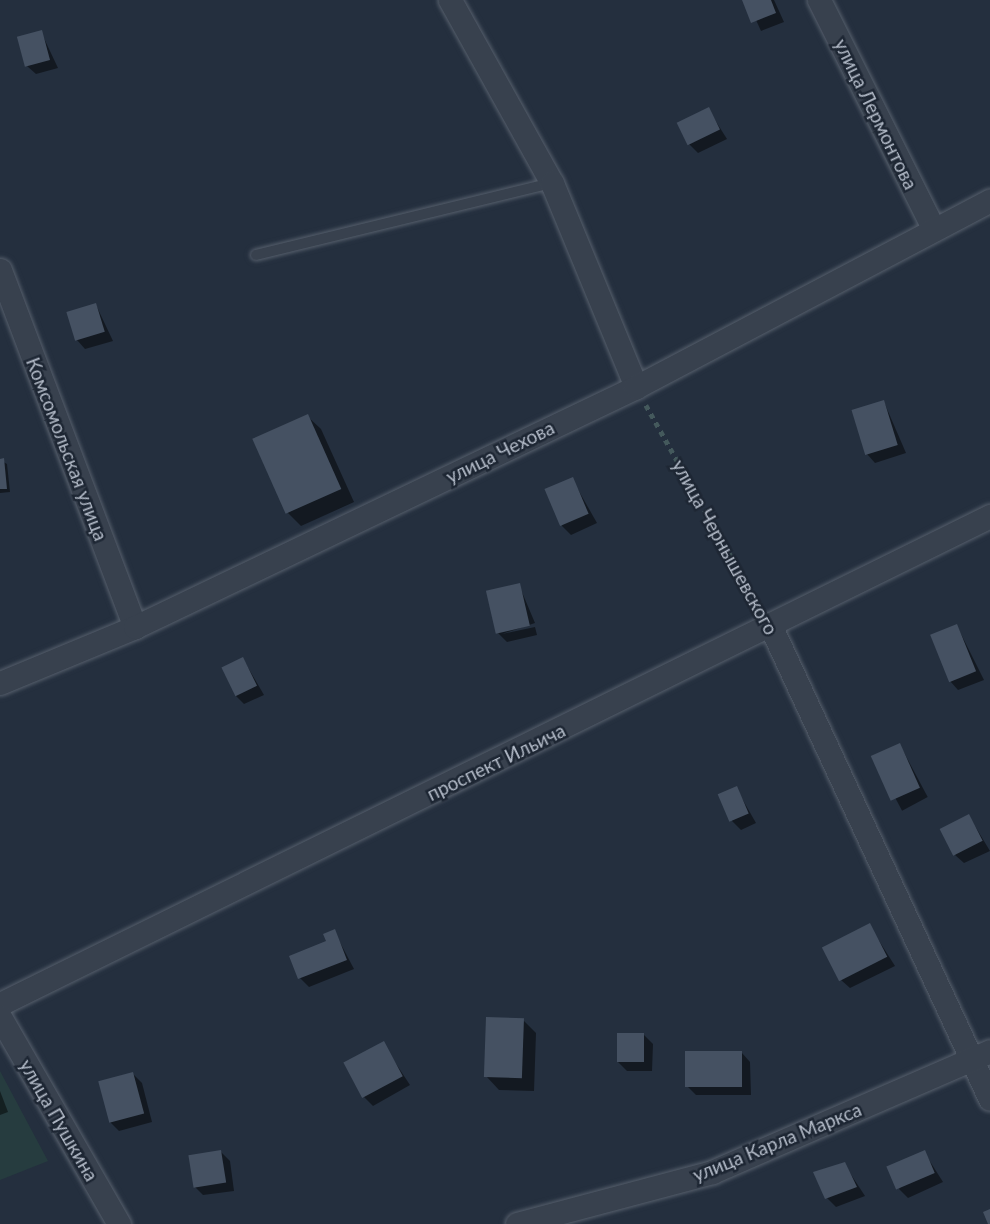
<!DOCTYPE html>
<meta charset="utf-8">
<style>
body{margin:0}
#map{position:relative;width:990px;height:1224px;overflow:hidden;background:#242f3e;font-family:Lato,sans-serif}
div>[style]{position:absolute}
[style*='--x']{left:calc(var(--x)*1px);top:calc(var(--y)*1px);width:calc(var(--w)*1px);rotate:calc(var(--a)*1deg)}
.green>*{inset:0;background:#263c3f}
.shadow>*{inset:0;background:#0007;transform-origin:0 0}
.building>*{inset:0;background:#455162;transform-origin:0 0}
.path>*{height:4.5px;margin-top:-2.25px;transform-origin:0;background:repeating-linear-gradient(90deg,#44595c 0 5px,transparent 0 10px)}
.roads{filter:drop-shadow(0 0 2px #565f6c) drop-shadow(0 0 2px #565f6c)}
.lane>*{height:10px;margin:-5px;padding:0 5px;transform-origin:5px;border-radius:5px;background:#38414e}
.street>*{height:23px;margin:-11.5px;padding:0 11.5px;transform-origin:11.5px;border-radius:11.5px;background:#38414e}
span{translate:-50% -50%;white-space:nowrap;text-align:center;line-height:1.15;-webkit-text-stroke:5px #1d2633;paint-order:stroke}
.street-label{font-size:19px;color:#b4bcc9}
</style>
<div id="map">
<div class="green">
<div style="clip-path:polygon(0 1071px,48px 1161px,0 1180px)"></div>
</div>
<div class="shadow">
<div style="clip-path:polygon(747px 0,774px 0,784px 22px,761px 31px)"></div>
<div style="clip-path:polygon(41px 32px,58px 68px,36px 74px,27px 66px)"></div>
<div style="clip-path:polygon(708px 109px,727px 139px,698px 153px,689px 144px)"></div>
<div style="clip-path:polygon(96px 305px,113px 341px,85px 349px,77px 340px)"></div>
<div style="clip-path:polygon(884px 402px,906px 453px,875px 463px,867px 454px)"></div>
<div style="clip-path:polygon(307px 416px,321px 429px,354px 502px,301px 526px,288px 513px)"></div>
<div style="clip-path:polygon(0 460px,7px 464px,10px 492px,0 493px)"></div>
<div style="clip-path:polygon(572px 479px,597px 523px,571px 535px,562px 526px)"></div>
<div style="clip-path:polygon(519px 585px,535px 623px,502px 634px,535px 627px,537px 635px,507px 642px,498px 633px)"></div>
<div style="clip-path:polygon(957px 626px,984px 680px,958px 690px,950px 681px)"></div>
<div style="clip-path:polygon(243px 659px,264px 695px,244px 704px,236px 696px)"></div>
<div style="left:900px;top:745px;width:59px;height:29px;rotate:62deg"></div>
<div style="clip-path:polygon(736px 788px,756px 823px,741px 830px,732px 821px)"></div>
<div style="clip-path:polygon(969px 816px,990px 851px,964px 863px,955px 855px)"></div>
<div style="clip-path:polygon(869px 925px,895px 966px,850px 988px,841px 980px)"></div>
<div style="clip-path:polygon(334px 931px,354px 969px,309px 987px,300px 978px)"></div>
<div style="clip-path:polygon(523px 1020px,536px 1033px,534px 1091px,499px 1090px,486px 1076px)"></div>
<div style="clip-path:polygon(644px 1035px,653px 1044px,652px 1071px,627px 1071px,618px 1062px)"></div>
<div style="clip-path:polygon(383px 1044px,410px 1085px,373px 1106px,364px 1097px)"></div>
<div style="clip-path:polygon(742px 1053px,750px 1062px,751px 1095px,696px 1095px,687px 1086px)"></div>
<div style="clip-path:polygon(133px 1074px,142px 1083px,152px 1122px,119px 1131px,110px 1122px)"></div>
<div style="clip-path:polygon(0 1091px,8px 1112px,0 1115px)"></div>
<div style="clip-path:polygon(221px 1152px,230px 1161px,234px 1191px,203px 1195px,194px 1186px)"></div>
<div style="clip-path:polygon(924px 1152px,943px 1182px,908px 1198px,899px 1189px)"></div>
<div style="clip-path:polygon(844px 1164px,865px 1196px,836px 1207px,827px 1198px)"></div>
</div>
<div class="building">
<div style="clip-path:polygon(742px 0,771px 0,776px 13px,751px 23px)"></div>
<div style="left:42px;top:30px;width:31px;height:26px;rotate:75deg"></div>
<div style="left:709px;top:107px;width:25px;height:36px;rotate:64deg"></div>
<div style="left:96px;top:303px;width:30px;height:31px;rotate:73deg"></div>
<div style="left:884px;top:400px;width:47px;height:34px;rotate:73deg"></div>
<div style="left:308px;top:414px;width:82px;height:61px;rotate:66deg"></div>
<div style="clip-path:polygon(4px 458px,7px 489px,0 489px,0 459px)"></div>
<div style="left:573px;top:477px;width:40px;height:31px;rotate:67deg"></div>
<div style="left:520px;top:583px;width:44px;height:35px;rotate:77deg"></div>
<div style="left:957px;top:624px;width:51px;height:29px;rotate:68deg"></div>
<div style="left:243px;top:657px;width:32px;height:24px;rotate:64deg"></div>
<div style="left:900px;top:743px;width:49px;height:32px;rotate:66deg"></div>
<div style="left:737px;top:786px;width:30px;height:21px;rotate:67deg"></div>
<div style="left:969px;top:814px;width:30px;height:33px;rotate:63deg"></div>
<div style="left:870px;top:923px;width:38px;height:54px;rotate:63deg"></div>
<div style="clip-path:polygon(335px 929px,347px 960px,298px 979px,289px 956px,326px 941px,323px 934px)"></div>
<div style="left:486px;top:1017px;width:38px;height:60px;rotate:2deg"></div>
<div style="left:617px;top:1033px;width:27px;height:29px"></div>
<div style="left:384px;top:1041px;width:40px;height:46px;rotate:62deg"></div>
<div style="left:685px;top:1051px;width:57px;height:36px"></div>
<div style="left:133px;top:1072px;width:43px;height:36px;rotate:75deg"></div>
<div style="left:221px;top:1150px;width:33px;height:33px;rotate:81deg"></div>
<div style="left:925px;top:1150px;width:25px;height:42px;rotate:67deg"></div>
<div style="clip-path:polygon(845px 1162px,857px 1187px,825px 1199px,813px 1172px)"></div>
<div style="clip-path:polygon(990px 1209px,990px 1224px,988px 1224px,983px 1212px)"></div>
</div>
<div class="path">
<div style="--x:646;--y:405;--w:233;--a:60.7"></div>
</div>
<div class="roads">
<div class="lane">
<div style="--x:256;--y:255;--w:305;--a:-13.7"></div>
</div>
<div class="street">
<div style="--x:450;--y:0;--w:210;--a:60.9"></div>
<div style="--x:552;--y:183;--w:221;--a:67.6"></div>
<div style="--x:819;--y:0;--w:255;--a:63.4"></div>
<div style="--x:0;--y:270;--w:382;--a:69.3"></div>
<div style="--x:771;--y:627;--w:520;--a:65.11"></div>
<div style="--x:0;--y:683;--w:146;--a:-22.5"></div>
<div style="--x:135;--y:627;--w:556;--a:-25.6"></div>
<div style="--x:636;--y:387;--w:400;--a:-27.8"></div>
<div style="--x:0;--y:1004;--w:1104;--a:-26.24"></div>
<div style="--x:0;--y:1017;--w:239;--a:60.1"></div>
<div style="--x:517;--y:1224;--w:202;--a:-14.9"></div>
<div style="--x:712;--y:1172;--w:303;--a:-23.5"></div>
</div>
</div>
<div class="street-label">
<span style="left:876px;top:114px;rotate:64deg">улица Лермонтова</span>
<span style="left:67px;top:449px;rotate:69deg">Комсомольская улица</span>
<span style="left:500px;top:452px;rotate:-26deg">улица Чехова</span>
<span style="left:725px;top:547px;rotate:61deg">улица Чернышевского</span>
<span style="left:496px;top:762px;rotate:-26deg">проспект Ильича</span>
<span style="left:59px;top:1120px;rotate:60deg">улица Пушкина</span>
<span style="left:777px;top:1142px;rotate:-22deg">улица Карла Маркса</span>
</div>
</div>
